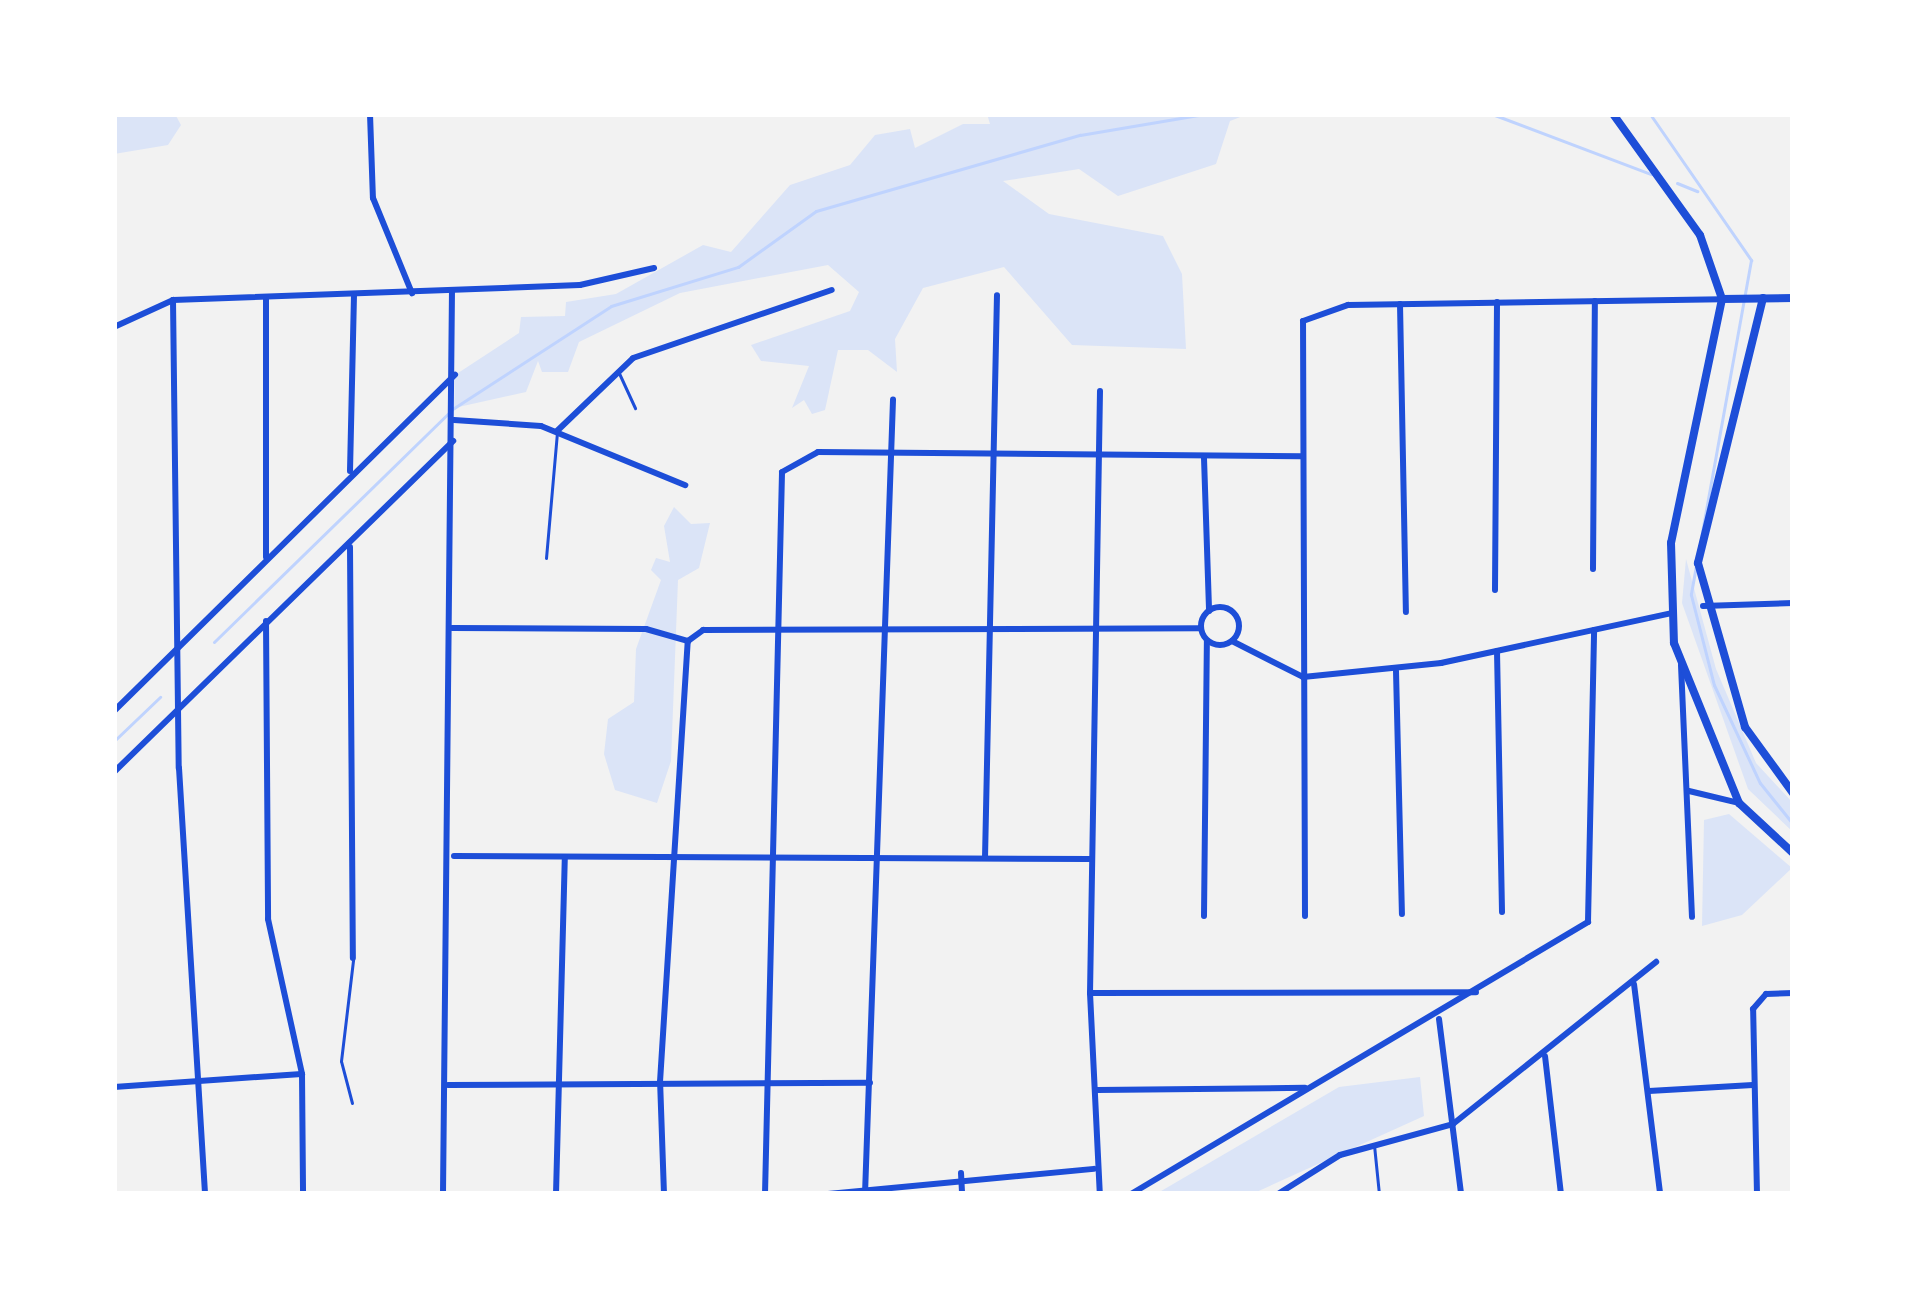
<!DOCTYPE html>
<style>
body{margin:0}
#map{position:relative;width:1907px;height:1308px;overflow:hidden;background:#f2f2f2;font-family:Merriweather,serif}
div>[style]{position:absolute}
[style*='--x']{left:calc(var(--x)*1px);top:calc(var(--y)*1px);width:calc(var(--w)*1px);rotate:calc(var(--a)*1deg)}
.green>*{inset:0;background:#dbe4f7}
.stream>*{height:3px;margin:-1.5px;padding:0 1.5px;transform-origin:1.5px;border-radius:1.5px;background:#bfd3fe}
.service>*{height:3px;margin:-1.5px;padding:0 1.5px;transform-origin:1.5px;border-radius:1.5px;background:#1d4ed8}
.minor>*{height:6px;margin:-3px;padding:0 3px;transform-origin:3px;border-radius:3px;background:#1d4ed8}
.minor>.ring{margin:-3px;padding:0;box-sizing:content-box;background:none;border:6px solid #1d4ed8;border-radius:50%}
.tertiary>*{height:8px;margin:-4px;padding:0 4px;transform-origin:4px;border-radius:4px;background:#1d4ed8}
span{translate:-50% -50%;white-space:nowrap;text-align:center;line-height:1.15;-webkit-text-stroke:12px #fff;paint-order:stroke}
.frame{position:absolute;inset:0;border:117px solid #fff;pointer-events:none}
</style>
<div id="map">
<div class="green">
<div style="clip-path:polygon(114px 114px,175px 114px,181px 125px,168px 145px,114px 154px)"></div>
<div style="clip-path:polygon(987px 114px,1248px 114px,1230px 121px,1216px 164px,1118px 196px,1079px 169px,1003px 181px,1049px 214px,1163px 236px,1182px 274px,1186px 349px,1072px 345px,1004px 267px,923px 288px,895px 339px,897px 372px,868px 350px,838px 350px,825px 410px,812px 414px,804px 400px,792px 408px,809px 366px,761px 361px,751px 345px,850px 311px,859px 292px,828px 265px,680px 293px,579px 342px,568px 372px,542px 372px,538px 361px,526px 392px,454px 408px,455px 375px,519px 333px,521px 317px,565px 316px,566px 302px,616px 294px,703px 245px,731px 252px,790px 185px,850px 165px,875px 135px,910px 129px,915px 148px,963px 124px,990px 124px)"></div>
<div style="clip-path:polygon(674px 507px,691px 524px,710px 523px,699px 568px,678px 580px,671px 761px,657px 803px,615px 790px,604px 754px,608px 719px,634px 702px,636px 649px,661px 580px,651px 570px,656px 558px,670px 562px,664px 526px)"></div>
<div style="clip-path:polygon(1686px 559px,1716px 669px,1756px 763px,1793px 803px,1793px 832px,1748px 789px,1682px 603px)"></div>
<div style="clip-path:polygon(1729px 814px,1792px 868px,1742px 915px,1702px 926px,1704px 820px)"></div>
<div style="clip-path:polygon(1420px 1077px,1424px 1116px,1252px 1194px,1156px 1194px,1339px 1087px)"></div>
</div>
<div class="stream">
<div style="--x:1492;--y:114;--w:170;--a:20.7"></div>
<div style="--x:1650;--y:114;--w:178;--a:55.3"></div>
<div style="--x:1751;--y:260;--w:340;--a:100.2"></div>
<div style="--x:1691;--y:595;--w:93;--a:75.7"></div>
<div style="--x:1714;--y:685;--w:108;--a:64.9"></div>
<div style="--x:1760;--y:783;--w:53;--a:51.2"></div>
<div style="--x:1677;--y:183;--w:22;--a:22"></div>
<div style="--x:214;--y:642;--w:335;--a:-44.3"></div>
<div style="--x:454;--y:408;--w:187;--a:-33"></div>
<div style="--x:611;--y:306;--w:133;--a:-17.1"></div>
<div style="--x:738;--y:267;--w:96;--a:-35.7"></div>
<div style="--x:816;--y:211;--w:275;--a:-16.1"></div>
<div style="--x:1080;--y:135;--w:126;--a:-9.6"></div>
<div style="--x:114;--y:741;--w:64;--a:-43.7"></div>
</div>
<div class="service">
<div style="--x:618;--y:371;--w:41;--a:65.3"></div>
<div style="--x:546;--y:558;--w:125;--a:-85"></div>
<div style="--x:352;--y:1103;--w:43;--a:-104.7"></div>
<div style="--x:341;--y:1061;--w:102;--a:-83.2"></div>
<div style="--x:1374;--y:1145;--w:49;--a:84.2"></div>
</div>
<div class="minor">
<div style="--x:370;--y:114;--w:84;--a:88"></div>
<div style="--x:373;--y:198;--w:103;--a:67.7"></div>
<div style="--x:266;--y:297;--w:260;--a:90"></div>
<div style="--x:173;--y:300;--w:468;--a:89.3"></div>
<div style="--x:179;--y:768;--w:427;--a:86.5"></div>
<div style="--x:1400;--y:304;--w:308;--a:88.9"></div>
<div style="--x:114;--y:327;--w:65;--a:-24.6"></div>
<div style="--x:173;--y:300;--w:407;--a:-2.1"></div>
<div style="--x:580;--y:285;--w:76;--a:-12.9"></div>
<div style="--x:1100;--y:391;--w:602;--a:90.95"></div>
<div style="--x:1090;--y:993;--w:201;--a:87.2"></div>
<div style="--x:454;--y:420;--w:87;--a:3.9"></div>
<div style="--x:541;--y:426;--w:156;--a:22.3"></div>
<div style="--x:557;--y:431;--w:105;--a:-43.8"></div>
<div style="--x:633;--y:358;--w:210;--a:-18.9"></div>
<div style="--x:1204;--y:458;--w:153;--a:88.1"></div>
<div style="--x:350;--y:471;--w:176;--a:-88.7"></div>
<div style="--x:350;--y:547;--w:411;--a:89.6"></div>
<div style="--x:1593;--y:569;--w:268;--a:-89.6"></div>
<div style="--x:1495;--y:590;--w:288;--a:-89.6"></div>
<div style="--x:1703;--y:606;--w:90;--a:-1.9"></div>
<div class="ring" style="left:1201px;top:607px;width:32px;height:32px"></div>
<div style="--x:266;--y:621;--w:298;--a:89.6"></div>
<div style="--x:268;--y:919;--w:159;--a:77.6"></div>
<div style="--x:302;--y:1074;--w:120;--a:89.5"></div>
<div style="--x:452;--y:628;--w:194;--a:0.3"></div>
<div style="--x:646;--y:629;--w:44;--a:15.9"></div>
<div style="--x:688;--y:641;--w:19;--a:-36"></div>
<div style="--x:703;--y:630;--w:498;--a:-0.2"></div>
<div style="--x:1232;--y:641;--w:80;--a:26.9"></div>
<div style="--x:1303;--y:677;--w:139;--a:-5.8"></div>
<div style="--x:1441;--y:663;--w:237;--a:-12.2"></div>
<div style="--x:1497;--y:651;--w:261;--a:88.9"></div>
<div style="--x:1681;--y:665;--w:252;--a:87.5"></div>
<div style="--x:1396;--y:671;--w:243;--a:88.6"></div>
<div style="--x:114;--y:711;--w:479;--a:-44.6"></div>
<div style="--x:114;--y:772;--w:474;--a:-44.3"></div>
<div style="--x:1689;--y:791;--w:51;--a:13.5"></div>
<div style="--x:454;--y:856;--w:636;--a:0.27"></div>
<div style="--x:985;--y:858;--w:563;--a:-88.78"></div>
<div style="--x:1204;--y:916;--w:275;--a:-89.4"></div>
<div style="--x:1305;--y:916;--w:595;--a:-90.19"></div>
<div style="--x:1303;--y:321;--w:48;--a:-19.6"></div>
<div style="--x:1348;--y:305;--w:374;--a:-0.9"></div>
<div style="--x:1634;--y:984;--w:212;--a:82.9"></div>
<div style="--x:1090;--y:993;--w:386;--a:-0.1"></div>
<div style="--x:1439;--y:1019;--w:176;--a:82.8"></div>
<div style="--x:1545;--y:1056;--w:139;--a:83.4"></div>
<div style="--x:448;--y:1085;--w:422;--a:-0.3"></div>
<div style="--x:114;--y:1087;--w:188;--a:-4"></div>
<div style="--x:1097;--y:1090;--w:208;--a:-0.6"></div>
<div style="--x:1649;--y:1091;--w:104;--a:-3.3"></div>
<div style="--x:961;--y:1173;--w:21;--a:87"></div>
<div style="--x:443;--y:1194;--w:902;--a:-89.43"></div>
<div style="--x:556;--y:1194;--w:337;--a:-88.5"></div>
<div style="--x:664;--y:1194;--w:112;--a:-92"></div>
<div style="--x:660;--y:1082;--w:442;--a:-86.4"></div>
<div style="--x:765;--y:1194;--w:722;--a:-88.65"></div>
<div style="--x:782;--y:472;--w:41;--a:-29.1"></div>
<div style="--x:818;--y:452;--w:484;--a:0.5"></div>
<div style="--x:828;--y:1194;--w:267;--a:-5.4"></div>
<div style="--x:865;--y:1194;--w:795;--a:-87.98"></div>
<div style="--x:1131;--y:1194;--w:532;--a:-30.76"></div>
<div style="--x:1588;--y:922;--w:292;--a:-88.8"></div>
<div style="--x:1278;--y:1194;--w:73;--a:-32.2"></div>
<div style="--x:1340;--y:1155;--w:117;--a:-15.3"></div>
<div style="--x:1453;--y:1124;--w:260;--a:-38.6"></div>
<div style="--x:1757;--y:1194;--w:185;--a:-91.2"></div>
<div style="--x:1753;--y:1009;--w:20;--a:-49"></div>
<div style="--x:1766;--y:994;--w:27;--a:-2"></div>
</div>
<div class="tertiary">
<div style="--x:1613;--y:114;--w:149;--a:54.3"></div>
<div style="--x:1700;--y:235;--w:68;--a:71"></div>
<div style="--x:1722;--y:299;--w:249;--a:101.8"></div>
<div style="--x:1671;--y:543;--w:100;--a:88.3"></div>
<div style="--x:1674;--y:643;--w:173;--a:67.9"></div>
<div style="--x:1739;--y:803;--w:74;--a:42.8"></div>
<div style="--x:1763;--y:298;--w:273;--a:103.8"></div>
<div style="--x:1698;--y:563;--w:171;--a:74"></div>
<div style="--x:1745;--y:727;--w:82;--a:54"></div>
<div style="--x:1722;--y:299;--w:71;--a:-0.8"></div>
</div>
<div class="frame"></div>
</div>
